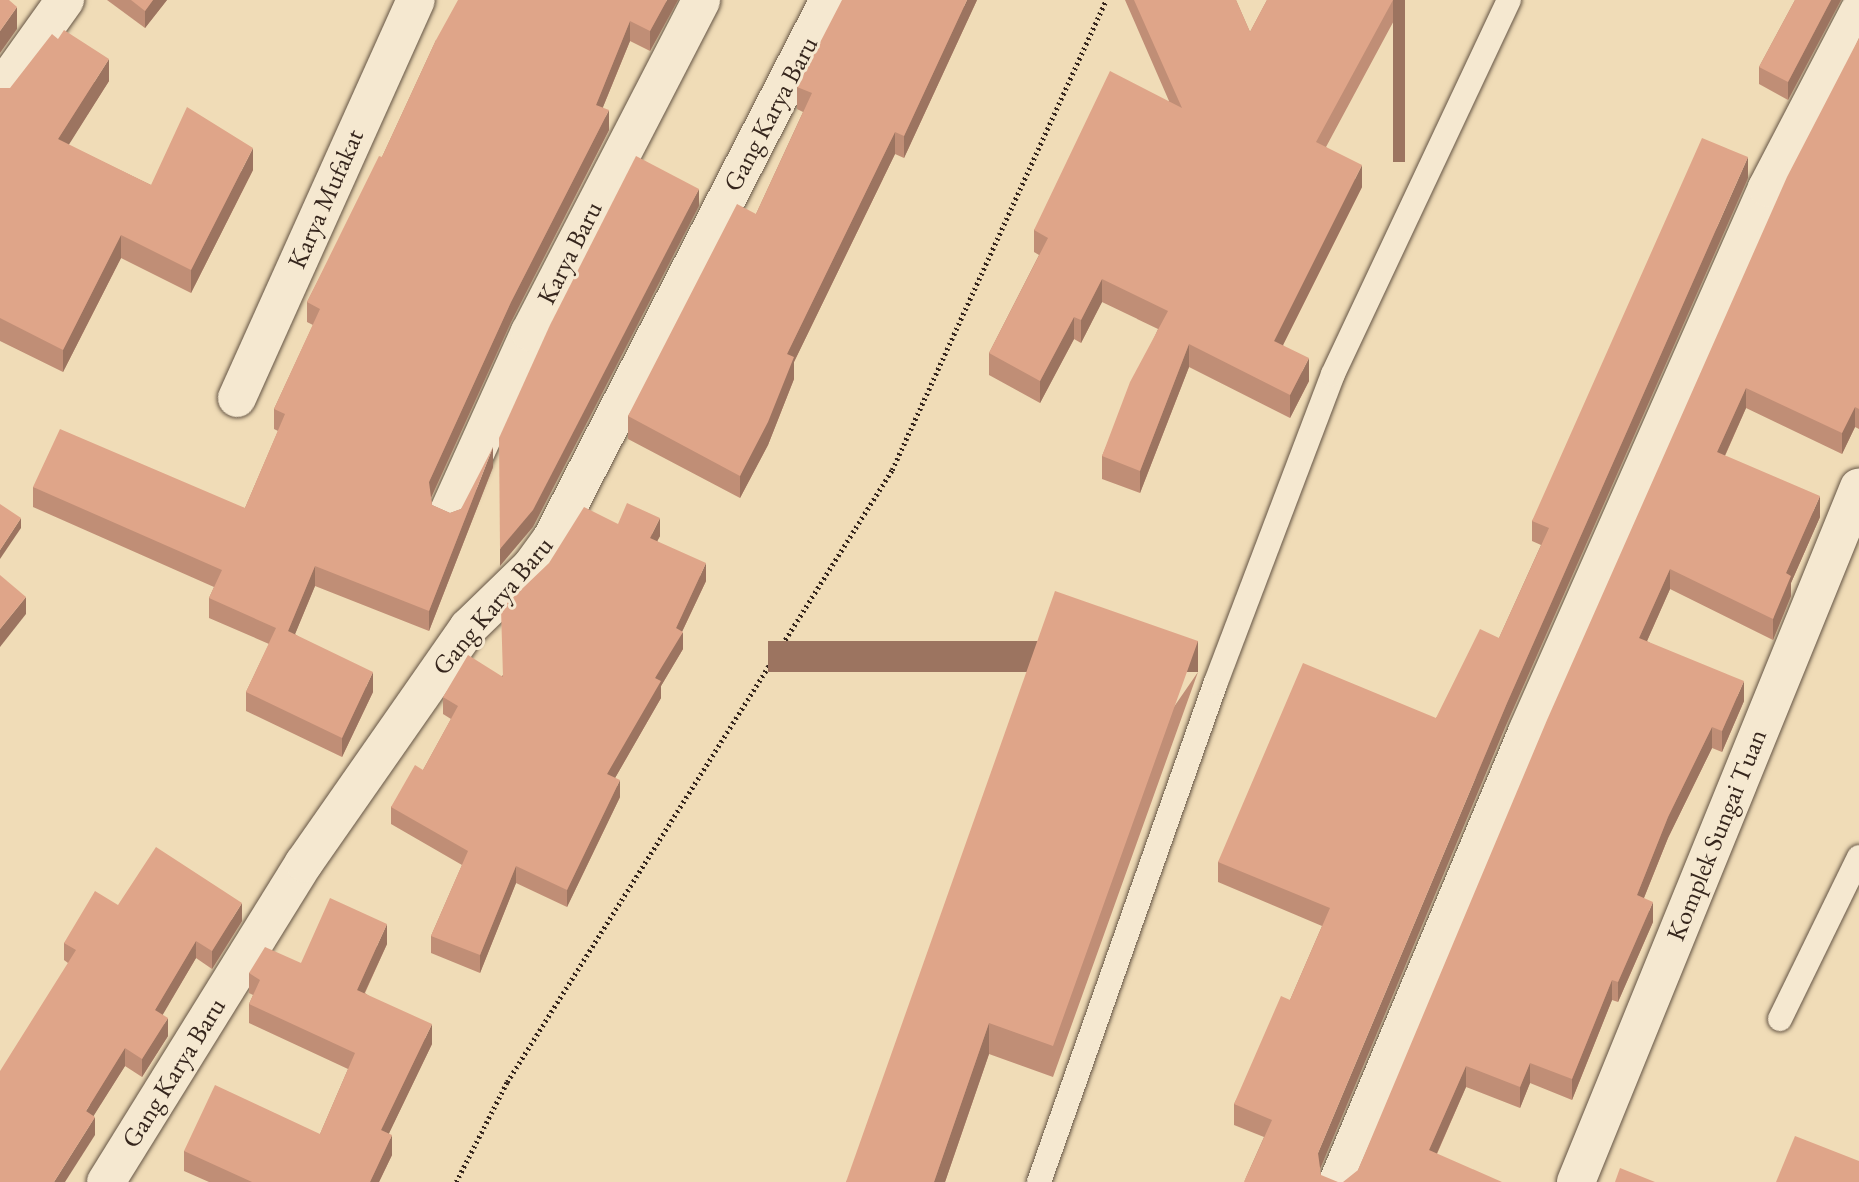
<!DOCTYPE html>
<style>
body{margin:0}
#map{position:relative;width:1859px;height:1182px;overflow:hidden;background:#f0dcb7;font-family:"EB Garamond",serif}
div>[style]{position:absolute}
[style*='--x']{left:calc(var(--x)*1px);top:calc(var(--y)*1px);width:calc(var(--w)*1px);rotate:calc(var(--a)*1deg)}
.path>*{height:4.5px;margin-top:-2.25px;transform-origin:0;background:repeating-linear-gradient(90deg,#36261d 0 2px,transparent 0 5.5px)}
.roads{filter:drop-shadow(0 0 2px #645444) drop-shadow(0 0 2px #645444)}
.service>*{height:24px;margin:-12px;padding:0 12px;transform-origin:12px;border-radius:12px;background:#f5e8d0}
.minor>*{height:38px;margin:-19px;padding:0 19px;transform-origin:19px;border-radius:19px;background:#f5e8d0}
.wall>*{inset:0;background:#c08e76}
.shaded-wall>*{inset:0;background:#9c7460;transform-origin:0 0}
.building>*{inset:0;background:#dfa589}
span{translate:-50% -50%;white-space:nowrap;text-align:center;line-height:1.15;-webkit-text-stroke:6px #f5e8d0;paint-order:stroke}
.street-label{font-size:26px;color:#36261d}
</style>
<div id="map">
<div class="path">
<div style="--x:456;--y:1182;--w:112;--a:-63"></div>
<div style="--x:507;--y:1082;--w:723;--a:-57.83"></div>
<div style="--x:892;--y:470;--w:516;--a:-65.52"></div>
</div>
<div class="roads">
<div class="service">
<div style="--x:1780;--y:1019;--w:180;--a:-64"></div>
<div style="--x:1039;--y:1182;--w:530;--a:-70.51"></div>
<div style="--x:1216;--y:682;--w:329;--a:-69.2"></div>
<div style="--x:1333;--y:374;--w:413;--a:-64.8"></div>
</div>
<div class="minor">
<div style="--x:0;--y:91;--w:112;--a:-54.5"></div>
<div style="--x:237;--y:398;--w:436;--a:-65.8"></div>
<div style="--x:449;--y:511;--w:196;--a:-65.7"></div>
<div style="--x:530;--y:332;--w:373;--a:-62.7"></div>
<div style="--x:106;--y:1182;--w:375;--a:-58.2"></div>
<div style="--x:304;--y:863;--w:287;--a:-55.1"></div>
<div style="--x:468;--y:628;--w:88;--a:-44.1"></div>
<div style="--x:531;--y:567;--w:36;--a:-54"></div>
<div style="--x:552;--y:538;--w:605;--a:-62.76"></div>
<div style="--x:1338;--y:1182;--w:488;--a:-67.2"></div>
<div style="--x:1527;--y:732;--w:595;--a:-66.19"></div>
<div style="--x:1767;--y:188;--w:199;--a:-62.5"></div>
<div style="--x:1576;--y:1182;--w:750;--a:-67.84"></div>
</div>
</div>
<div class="wall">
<div style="clip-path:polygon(107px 0,167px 0,145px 28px)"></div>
<div style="clip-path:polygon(678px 0,650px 51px,630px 41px,603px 107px,609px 130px,511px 322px,431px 498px,432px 505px,450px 513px,461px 509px,493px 467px,429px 631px,315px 586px,295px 634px,373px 692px,342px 757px,246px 711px,246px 692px,269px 644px,209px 618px,209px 598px,214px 587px,33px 507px,33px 487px,245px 508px,278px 431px,274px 429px,274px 409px,313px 325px,307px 322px,307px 302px,382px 157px,436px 40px)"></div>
<div style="clip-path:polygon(977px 0,904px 158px,895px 154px,794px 362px,794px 379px,768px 445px,740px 498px,628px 439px,628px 416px,756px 214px,803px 112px,797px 109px,797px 87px)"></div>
<div style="clip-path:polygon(1125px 0,1236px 0,1250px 32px,1267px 0,1405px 0,1326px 147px,1362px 187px,1283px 345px,1309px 381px,1290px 418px,1189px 367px,1140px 493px,1102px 479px,1102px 456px,1158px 329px,1102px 302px,1081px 343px,1074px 339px,1040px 403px,989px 375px,989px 353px,1039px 255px,1034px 252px,1034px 230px,1169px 101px)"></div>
<div style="clip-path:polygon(1795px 0,1841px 0,1788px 100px,1759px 84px,1759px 67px)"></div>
<div style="clip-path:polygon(1859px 38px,1859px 429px,1855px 427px,1842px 454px,1746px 408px,1725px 456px,1820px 517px,1791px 583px,1791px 596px,1773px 640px,1670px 589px,1647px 641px,1744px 701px,1722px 752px,1712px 748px,1668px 838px,1644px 898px,1653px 922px,1618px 1002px,1612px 1000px,1572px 1100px,1530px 1083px,1520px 1108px,1466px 1087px,1437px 1154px,1358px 1170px)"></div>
<div style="clip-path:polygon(109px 81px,68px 145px,151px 185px,253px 170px,191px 293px,121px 258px,63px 372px,0 341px,0 88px,10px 88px)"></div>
<div style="clip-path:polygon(1748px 178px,1507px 723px,1244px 1182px,1264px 1137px,1234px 1125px,1234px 1104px,1290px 1000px,1322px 926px,1218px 882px,1218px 862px,1436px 718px,1499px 638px,1541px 545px,1532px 541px,1532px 521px)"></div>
<div style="clip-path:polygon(618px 524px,660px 536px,657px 541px,706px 581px,682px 632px,683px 649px,661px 686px,661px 698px,615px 778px,620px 797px,567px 907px,516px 883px,480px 973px,431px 953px,431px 936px,462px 865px,391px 824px,391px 807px,423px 770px,451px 719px,443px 714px,443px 697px,502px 676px)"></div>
<div style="clip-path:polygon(1198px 672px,1053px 1077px,989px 1054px,945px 1182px,846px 1182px)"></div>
<div style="clip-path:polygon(118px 905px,242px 921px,212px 969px,196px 958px,162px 1015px,168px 1036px,142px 1077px,125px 1066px,93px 1116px,95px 1135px,68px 963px,64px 960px,64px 943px)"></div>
<div style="clip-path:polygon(387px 944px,365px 993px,432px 1044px,389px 1133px,392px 1155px,379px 1182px,209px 1182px,184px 1171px,184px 1151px,320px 1134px,348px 1069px,249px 1023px,249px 1004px,253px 995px,249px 993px,249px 973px,301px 963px)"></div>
</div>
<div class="shaded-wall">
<div style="clip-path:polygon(153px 0,167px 0,145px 28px,145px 11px)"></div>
<div style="clip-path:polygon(667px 0,678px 0,650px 51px,650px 31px)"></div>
<div style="clip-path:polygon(967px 0,977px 0,904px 158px,904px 136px)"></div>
<div style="left:1393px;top:0;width:12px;height:162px"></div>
<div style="clip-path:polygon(1831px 0,1841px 0,1788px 100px,1788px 82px)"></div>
<div style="clip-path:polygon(17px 7px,17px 29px,0 53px,0 31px)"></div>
<div style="clip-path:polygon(630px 21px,630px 41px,596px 124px,596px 105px)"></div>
<div style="clip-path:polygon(109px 59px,109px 81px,58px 162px,58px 139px)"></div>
<div style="clip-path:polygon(609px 110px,609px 130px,511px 322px,429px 502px,429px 482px,511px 302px)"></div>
<div style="clip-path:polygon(895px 132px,895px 154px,794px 362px,794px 379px,768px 445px,740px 498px,740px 476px,787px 354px)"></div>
<div style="clip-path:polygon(253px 148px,253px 170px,191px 293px,191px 270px)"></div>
<div style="clip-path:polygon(1748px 157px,1748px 178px,1507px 723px,1318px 1174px,1318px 1153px,1507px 703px)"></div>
<div style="clip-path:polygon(1362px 165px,1362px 187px,1274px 363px,1274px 341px)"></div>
<div style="clip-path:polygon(699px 189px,699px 206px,533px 527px,500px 566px,500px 549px)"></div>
<div style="clip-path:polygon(121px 235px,121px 258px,63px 372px,63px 350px)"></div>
<div style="clip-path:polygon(1102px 279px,1102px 302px,1081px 343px,1081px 320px)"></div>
<div style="clip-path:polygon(1074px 317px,1074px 339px,1040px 403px,1040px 381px)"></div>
<div style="clip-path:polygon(1189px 344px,1189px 367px,1140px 493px,1140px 471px)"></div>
<div style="clip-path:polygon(1309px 358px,1309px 381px,1290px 418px,1290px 395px)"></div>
<div style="clip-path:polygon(1746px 388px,1746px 408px,1717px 473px,1717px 452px)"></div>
<div style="clip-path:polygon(1855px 407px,1855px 427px,1842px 454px,1842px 433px)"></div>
<div style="clip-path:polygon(493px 447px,493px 467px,429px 631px,429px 611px)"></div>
<div style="clip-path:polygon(1820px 496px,1820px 517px,1791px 583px,1791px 596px,1773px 640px,1773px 619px,1786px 573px)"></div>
<div style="clip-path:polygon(21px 518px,21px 528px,0 559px,0 550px)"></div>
<div style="clip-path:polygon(660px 518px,660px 536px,650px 555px,650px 538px)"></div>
<div style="clip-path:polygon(706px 563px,706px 581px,679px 638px,683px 632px,683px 649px,661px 686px,661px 698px,607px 792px,607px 774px,655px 678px,676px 628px)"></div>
<div style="clip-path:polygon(315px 566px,315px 586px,288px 651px,288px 631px)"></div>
<div style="clip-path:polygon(1670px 569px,1670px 589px,1639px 659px,1639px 638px)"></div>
<div style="clip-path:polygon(26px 597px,26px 614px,0 647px,0 629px)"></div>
<div style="left:1198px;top:641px;width:31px;height:430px;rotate:90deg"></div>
<div style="clip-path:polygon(373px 672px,373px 692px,342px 757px,342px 738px)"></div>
<div style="clip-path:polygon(1744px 681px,1744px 701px,1722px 752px,1722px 731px)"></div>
<div style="clip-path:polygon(1712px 727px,1712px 748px,1668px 838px,1637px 915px,1637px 895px,1668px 817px)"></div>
<div style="clip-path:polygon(620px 780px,620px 797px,567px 907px,567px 890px)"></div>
<div style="clip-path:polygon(516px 866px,516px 883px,480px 973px,480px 955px)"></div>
<div style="clip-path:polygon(1653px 902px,1653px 922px,1618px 1002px,1618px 982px)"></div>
<div style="clip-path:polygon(242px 903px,242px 921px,212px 969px,212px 951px)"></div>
<div style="clip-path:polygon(387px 924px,387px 944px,357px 1009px,357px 990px)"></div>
<div style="clip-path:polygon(196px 941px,196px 958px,155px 1028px,155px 1010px)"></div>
<div style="clip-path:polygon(1612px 980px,1612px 1000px,1572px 1100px,1572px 1079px)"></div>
<div style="clip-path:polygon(168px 1018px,168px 1036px,142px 1077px,142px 1059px)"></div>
<div style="clip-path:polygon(989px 1023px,989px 1054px,945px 1182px,934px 1182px)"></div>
<div style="clip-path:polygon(432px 1024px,432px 1044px,381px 1150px,381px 1130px)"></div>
<div style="clip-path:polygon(125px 1048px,125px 1066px,86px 1128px,86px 1111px)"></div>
<div style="clip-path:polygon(1530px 1063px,1530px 1083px,1520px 1108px,1520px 1087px)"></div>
<div style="clip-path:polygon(1466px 1066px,1466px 1087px,1429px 1171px,1429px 1150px)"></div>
<div style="clip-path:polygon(95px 1117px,95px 1135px,65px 1182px,54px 1182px)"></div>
<div style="clip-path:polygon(392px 1135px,392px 1155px,379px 1182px,370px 1182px)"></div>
</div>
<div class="building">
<div style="clip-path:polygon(0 0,9px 0,17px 7px,0 31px)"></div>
<div style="clip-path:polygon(131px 0,153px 0,145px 11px)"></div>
<div style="clip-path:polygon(458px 0,667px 0,650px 31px,630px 21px,596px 105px,609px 110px,511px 302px,429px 482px,432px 505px,450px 513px,461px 509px,493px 447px,429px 611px,315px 566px,288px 631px,373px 672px,342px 738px,246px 692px,276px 628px,209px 598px,222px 570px,33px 487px,60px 429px,245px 508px,285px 414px,274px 409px,320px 309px,307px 302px,379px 156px,382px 157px,436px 40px)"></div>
<div style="clip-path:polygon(842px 0,967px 0,904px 136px,895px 132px,787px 354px,794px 357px,768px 422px,740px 476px,628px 416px,737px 204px,756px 214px,812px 93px,797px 87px)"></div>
<div style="clip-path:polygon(1134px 0,1236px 0,1250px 32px,1267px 0,1393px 0,1316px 142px,1362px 165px,1274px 341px,1309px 358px,1290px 395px,1189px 344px,1140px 471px,1102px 456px,1130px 382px,1168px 311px,1102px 279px,1081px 320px,1074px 317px,1040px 381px,989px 353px,1048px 238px,1034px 230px,1110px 71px,1182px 108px)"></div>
<div style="clip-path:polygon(1795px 0,1831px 0,1788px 82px,1759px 67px)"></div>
<div style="clip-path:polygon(64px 30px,109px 59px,58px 139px,151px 185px,187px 107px,253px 148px,191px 270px,121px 235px,63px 350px,0 318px,0 88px,10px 88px,52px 34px,58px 39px)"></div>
<div style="clip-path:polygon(1859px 38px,1859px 409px,1855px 407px,1842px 433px,1746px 388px,1717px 452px,1820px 496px,1786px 573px,1791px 576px,1773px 619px,1670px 569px,1639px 638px,1744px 681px,1722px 731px,1712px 727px,1668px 817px,1637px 895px,1653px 902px,1618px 982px,1612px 980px,1572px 1079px,1530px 1063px,1520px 1087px,1466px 1066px,1429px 1150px,1502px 1182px,1343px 1182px,1358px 1170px,1547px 720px,1787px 177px)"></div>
<div style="clip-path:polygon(1702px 138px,1748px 157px,1507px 703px,1318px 1153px,1321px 1175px,1338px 1182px,1244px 1182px,1272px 1120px,1234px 1104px,1281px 996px,1290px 1000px,1330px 908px,1218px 862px,1303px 663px,1436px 718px,1480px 629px,1499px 638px,1549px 528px,1532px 521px)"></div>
<div style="clip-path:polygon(636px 156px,699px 189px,533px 510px,500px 549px,499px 438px,550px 325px)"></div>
<div style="clip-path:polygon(627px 503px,660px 518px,650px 538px,706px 563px,676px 628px,683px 632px,655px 678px,661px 681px,607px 774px,620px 780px,567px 890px,516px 866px,480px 955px,431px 936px,468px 851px,391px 807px,415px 765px,423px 770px,458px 706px,443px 697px,468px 655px,503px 677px,501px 609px,549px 563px,584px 507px,618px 524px)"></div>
<div style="clip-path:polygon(0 504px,21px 518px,0 550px)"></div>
<div style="clip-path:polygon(0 575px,26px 597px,0 629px)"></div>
<div style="clip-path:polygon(1055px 591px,1198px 641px,1053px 1046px,989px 1023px,934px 1182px,846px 1182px)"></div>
<div style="clip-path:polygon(156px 847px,242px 903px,212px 951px,196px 941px,155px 1010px,168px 1018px,142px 1059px,125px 1048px,86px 1111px,95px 1117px,54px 1182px,0 1182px,0 1071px,76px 950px,64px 943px,95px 891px,118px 905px)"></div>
<div style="clip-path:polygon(330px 898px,387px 924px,357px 990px,432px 1024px,381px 1130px,392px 1135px,370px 1182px,252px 1182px,184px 1151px,215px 1085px,320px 1134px,355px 1053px,249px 1004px,260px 980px,249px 973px,265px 947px,301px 963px)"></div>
<div style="clip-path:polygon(1795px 1136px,1859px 1161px,1859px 1182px,1776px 1182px)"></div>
<div style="clip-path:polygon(1620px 1168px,1655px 1182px,1615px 1182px)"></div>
</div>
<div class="street-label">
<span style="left:771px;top:114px;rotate:-62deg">Gang Karya Baru</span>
<span style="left:326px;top:199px;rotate:-66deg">Karya Mufakat</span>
<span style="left:570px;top:253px;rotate:-63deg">Karya Baru</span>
<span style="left:493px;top:606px;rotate:-50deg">Gang Karya Baru</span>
<span style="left:1717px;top:835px;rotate:-68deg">Komplek Sungai Tuan</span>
<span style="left:174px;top:1073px;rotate:-58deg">Gang Karya Baru</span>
</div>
</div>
